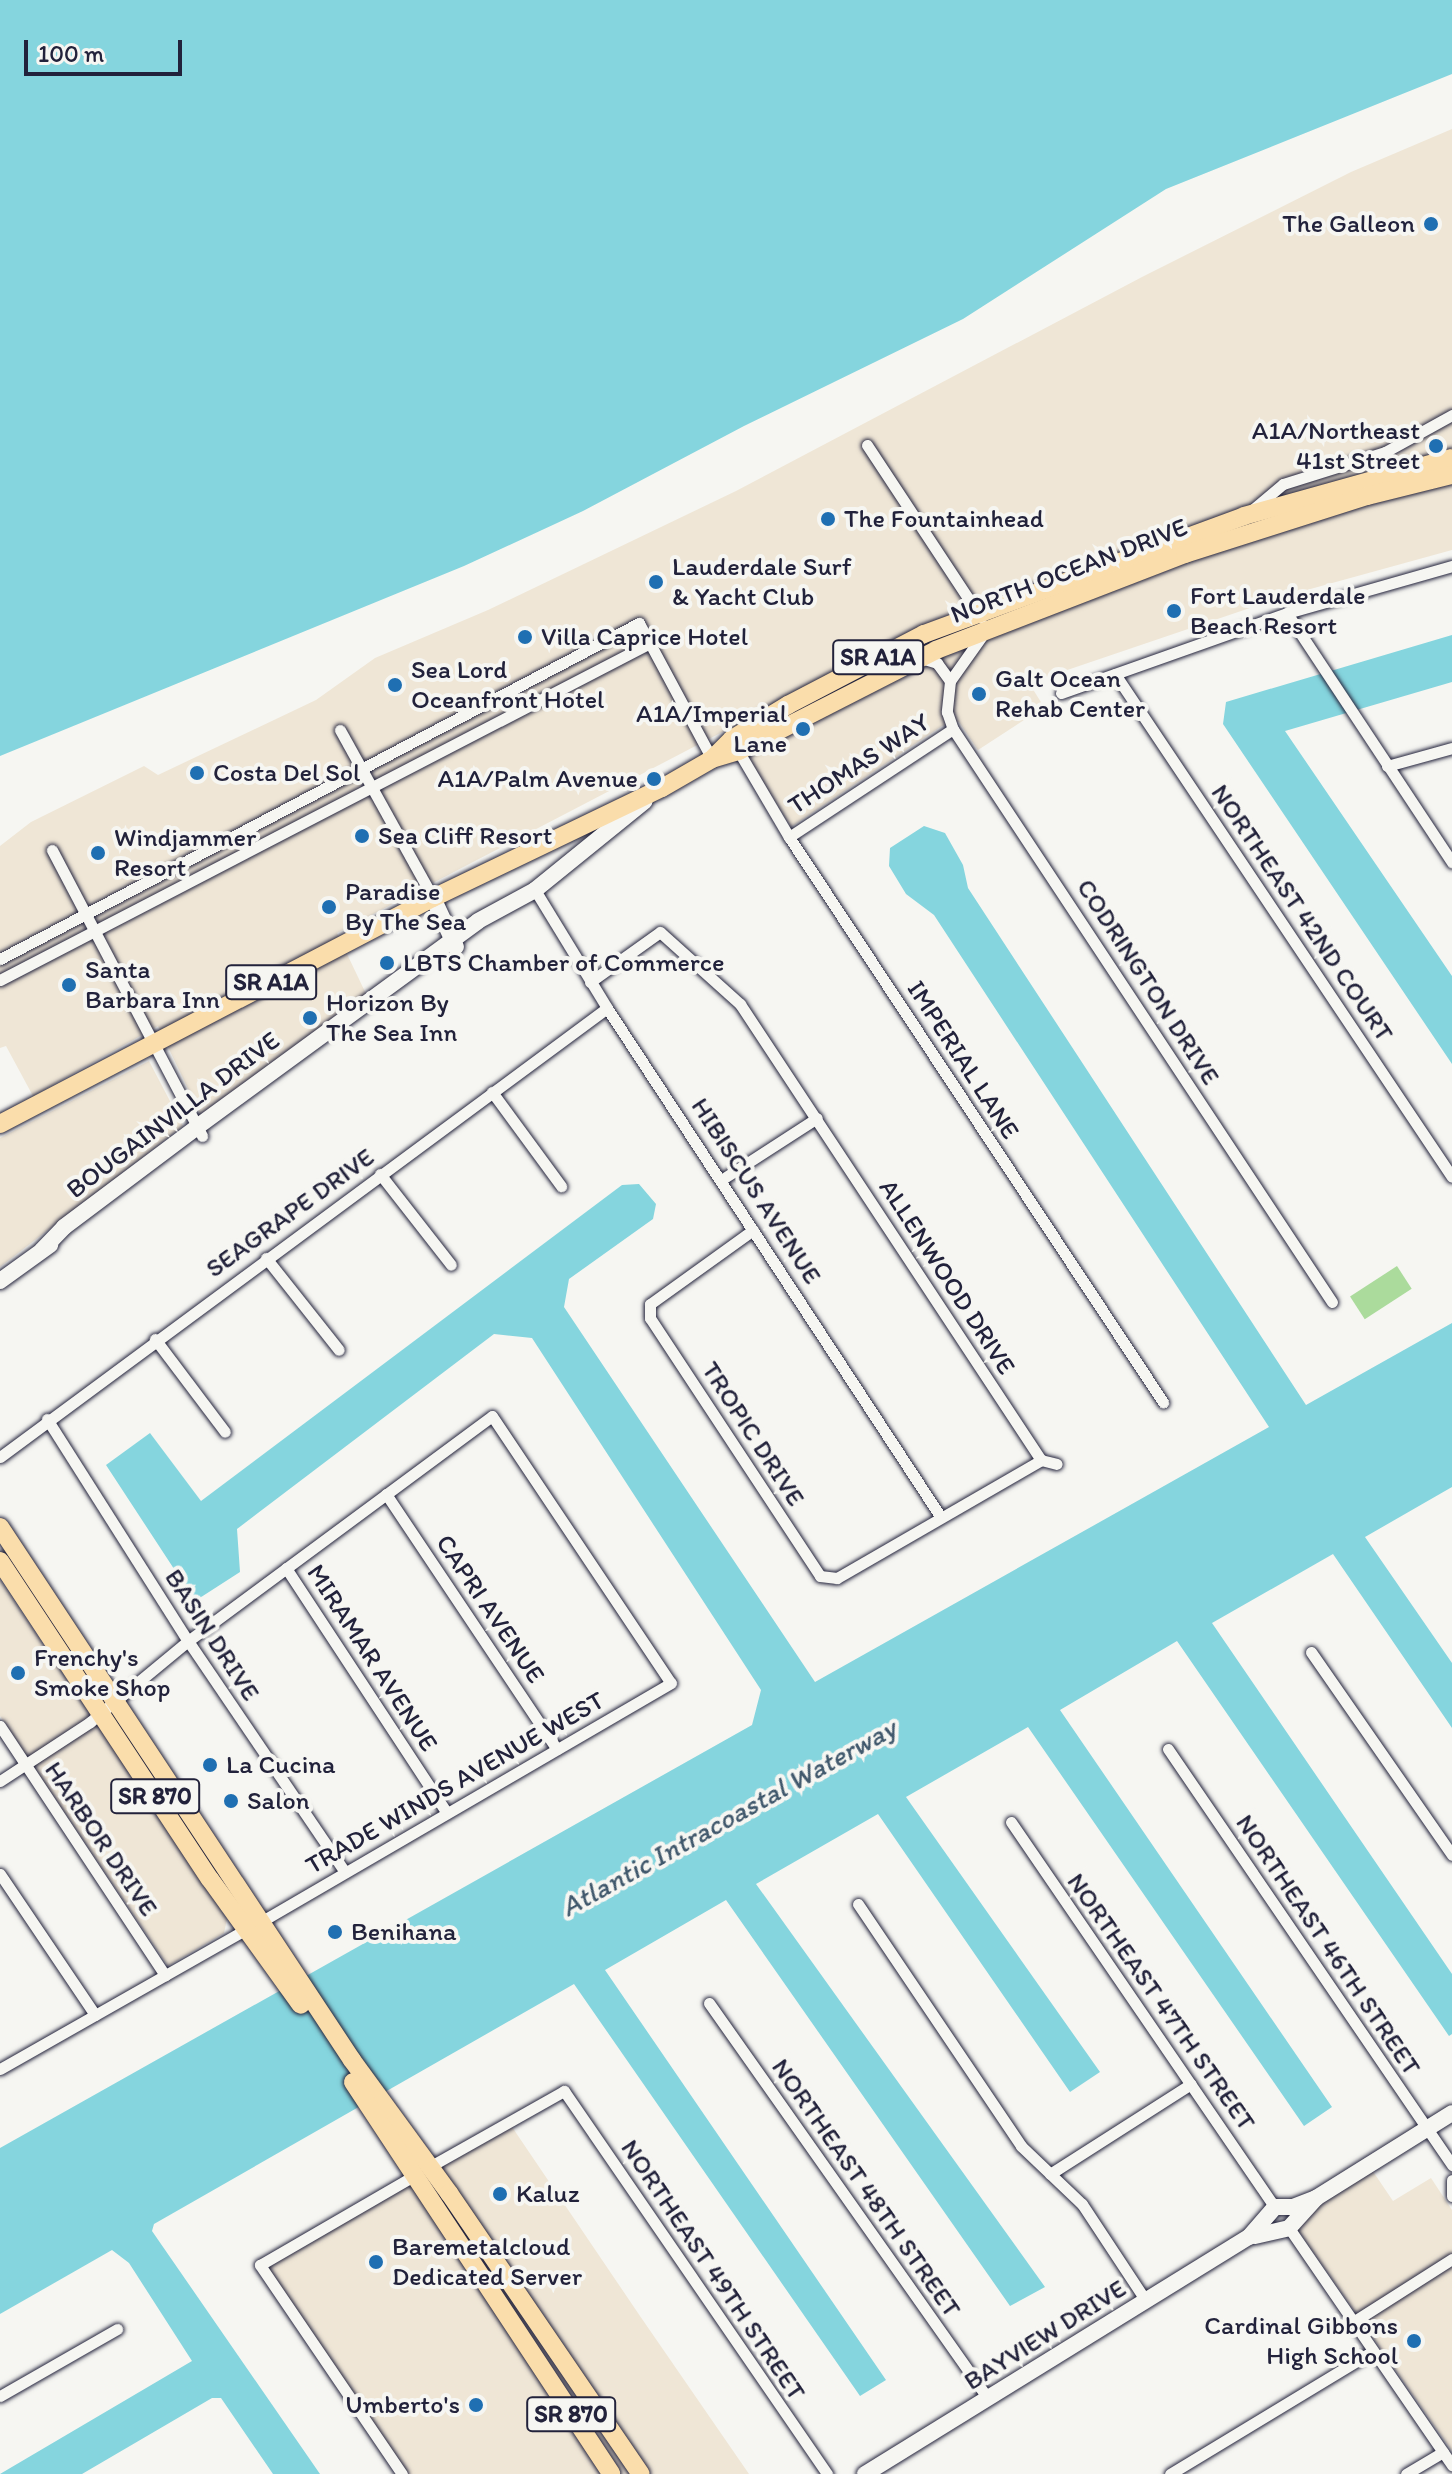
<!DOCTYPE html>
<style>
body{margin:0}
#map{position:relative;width:1452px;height:2474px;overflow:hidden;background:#f6f6f2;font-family:Itim,sans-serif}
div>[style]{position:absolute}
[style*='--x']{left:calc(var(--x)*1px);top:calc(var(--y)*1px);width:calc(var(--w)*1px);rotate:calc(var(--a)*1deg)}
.built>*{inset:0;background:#efe6d6}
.green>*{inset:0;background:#abdb9c;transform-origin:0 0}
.water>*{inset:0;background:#85d5de}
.roads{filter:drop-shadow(0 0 2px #22223b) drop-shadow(0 0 2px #22223b)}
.street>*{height:11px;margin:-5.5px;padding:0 5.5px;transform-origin:5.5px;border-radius:5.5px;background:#f6f6f2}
.secondary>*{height:16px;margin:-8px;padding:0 8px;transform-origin:8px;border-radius:8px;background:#f6f6f2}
.primary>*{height:18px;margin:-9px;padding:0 9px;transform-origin:9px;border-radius:9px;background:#faddab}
.dots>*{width:22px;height:22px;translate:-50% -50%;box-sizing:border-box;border:4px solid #f6f6f2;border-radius:50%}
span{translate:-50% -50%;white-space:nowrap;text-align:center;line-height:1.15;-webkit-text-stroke:8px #f6f6f2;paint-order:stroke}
.shield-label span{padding:2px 6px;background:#f6f6f2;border:2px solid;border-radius:6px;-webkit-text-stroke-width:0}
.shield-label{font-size:24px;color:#22223b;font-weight:700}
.poi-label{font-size:26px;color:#22223b}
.right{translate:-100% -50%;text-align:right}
.left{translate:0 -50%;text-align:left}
.street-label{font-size:26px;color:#22223b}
.water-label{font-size:28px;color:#40586c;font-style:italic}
.scale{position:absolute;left:24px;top:40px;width:158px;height:36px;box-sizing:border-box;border:4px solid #22223b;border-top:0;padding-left:10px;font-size:24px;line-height:28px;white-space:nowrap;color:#22223b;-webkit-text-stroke:6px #f6f6f2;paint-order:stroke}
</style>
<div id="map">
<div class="built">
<div style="clip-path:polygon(1452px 129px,1452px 550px,1285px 596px,1029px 683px,1044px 707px,978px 750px,959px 722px,942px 726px,791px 827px,730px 728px,337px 933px,368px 998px,201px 1116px,158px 1026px,33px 1096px,6px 1046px,0 1048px,0 846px,31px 822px,144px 766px,158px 775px,316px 700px,375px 658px,488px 610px,736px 491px,1142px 277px,1351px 172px)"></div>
<div style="clip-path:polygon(149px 1061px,183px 1126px,0 1267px,0 1138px)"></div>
<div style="clip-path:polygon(0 1580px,227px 1919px,224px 1933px,168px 1966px,0 1716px)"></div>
<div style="clip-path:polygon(508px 2121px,640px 2316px,749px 2474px,402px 2474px,264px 2262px)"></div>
<div style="clip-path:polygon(1372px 2170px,1393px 2201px,1431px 2178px,1452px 2210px,1452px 2451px,1298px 2230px,1303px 2212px)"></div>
</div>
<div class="green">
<div style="left:1397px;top:1266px;width:27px;height:56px;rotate:57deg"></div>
</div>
<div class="water">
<div style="clip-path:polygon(0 0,1452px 0,1452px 74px,1166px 189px,963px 319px,744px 426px,583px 511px,464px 566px,0 756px)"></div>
<div style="clip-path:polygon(1452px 635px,1452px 682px,1285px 731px,1452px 976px,1452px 1064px,1223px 724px,1226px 702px)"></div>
<div style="clip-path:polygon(924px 826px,945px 833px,963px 865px,968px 888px,1306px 1405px,1452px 1323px,1452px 1487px,1365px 1537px,1452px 1663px,1452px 1728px,1333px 1554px,1212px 1623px,1452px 1974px,1452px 2034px,1449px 2036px,1177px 1641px,1060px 1710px,1332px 2107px,1304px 2126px,1028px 1727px,906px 1797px,1100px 2072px,1070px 2092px,878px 1814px,756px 1884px,1045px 2287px,1010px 2306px,726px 1900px,605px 1970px,886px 2380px,860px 2396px,574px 1984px,154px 2224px,152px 2231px,320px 2474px,273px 2474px,221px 2398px,212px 2398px,82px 2474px,0 2474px,192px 2361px,129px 2263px,112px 2250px,0 2314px,0 2148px,752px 1725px,761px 1690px,532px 1338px,494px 1334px,237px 1529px,240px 1572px,195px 1601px,106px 1465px,150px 1433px,201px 1501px,622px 1185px,639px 1184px,656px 1204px,653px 1219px,569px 1279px,564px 1307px,815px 1682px,1269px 1427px,934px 915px,906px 894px,889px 866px,890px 848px)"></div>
</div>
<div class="roads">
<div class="street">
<div style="--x:867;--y:445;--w:207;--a:56.6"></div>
<div style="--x:1251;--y:511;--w:42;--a:-40.2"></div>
<div style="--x:1283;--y:484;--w:107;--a:-17.4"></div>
<div style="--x:1385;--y:452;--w:77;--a:-28.9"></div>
<div style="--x:1287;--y:613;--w:299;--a:56.5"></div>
<div style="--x:984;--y:633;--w:59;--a:125.3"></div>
<div style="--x:950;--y:681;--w:31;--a:96"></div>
<div style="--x:947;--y:712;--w:18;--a:71"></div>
<div style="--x:953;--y:729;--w:687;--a:56.52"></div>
<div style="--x:921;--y:658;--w:17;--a:17"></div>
<div style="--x:937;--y:663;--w:22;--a:54"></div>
<div style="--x:1115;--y:674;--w:605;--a:56.18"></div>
<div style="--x:1061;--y:693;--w:240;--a:-19.5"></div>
<div style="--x:1287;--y:613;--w:172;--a:-15.9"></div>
<div style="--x:340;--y:730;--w:192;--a:61"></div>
<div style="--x:736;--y:747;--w:104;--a:59.5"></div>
<div style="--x:789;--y:837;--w:678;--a:56.5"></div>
<div style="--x:1387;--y:766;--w:67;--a:-15.5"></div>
<div style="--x:789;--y:837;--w:196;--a:-33.4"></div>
<div style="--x:52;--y:850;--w:323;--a:62.3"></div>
<div style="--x:535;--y:890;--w:138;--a:58.6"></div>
<div style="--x:607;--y:1008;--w:607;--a:56.75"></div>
<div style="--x:0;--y:959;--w:722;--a:-27.74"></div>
<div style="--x:639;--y:623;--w:154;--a:61.8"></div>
<div style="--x:0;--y:980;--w:732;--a:-27.41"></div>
<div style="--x:590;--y:982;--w:86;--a:-35.5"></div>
<div style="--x:660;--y:932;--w:108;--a:42"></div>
<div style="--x:740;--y:1004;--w:546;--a:56.57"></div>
<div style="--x:1041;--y:1460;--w:16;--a:14"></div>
<div style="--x:492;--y:1092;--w:117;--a:53.7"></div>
<div style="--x:380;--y:1174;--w:115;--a:52"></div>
<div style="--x:721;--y:1180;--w:114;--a:-32.9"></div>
<div style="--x:753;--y:1230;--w:127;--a:144.3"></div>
<div style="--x:650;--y:1304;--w:14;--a:90"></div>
<div style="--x:650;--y:1318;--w:309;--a:56.6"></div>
<div style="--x:820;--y:1576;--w:17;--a:7"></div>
<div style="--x:837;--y:1578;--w:236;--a:-30"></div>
<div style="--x:266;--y:1258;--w:117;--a:51.6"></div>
<div style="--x:155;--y:1339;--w:116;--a:53"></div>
<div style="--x:47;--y:1419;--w:263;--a:57.6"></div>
<div style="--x:188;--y:1641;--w:279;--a:55.8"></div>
<div style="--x:0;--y:1457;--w:755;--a:-36.49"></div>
<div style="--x:386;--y:1494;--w:307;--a:56.2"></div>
<div style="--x:286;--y:1568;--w:293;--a:56.7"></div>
<div style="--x:1311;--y:1652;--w:247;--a:55.2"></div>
<div style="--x:0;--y:1726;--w:299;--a:56.5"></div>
<div style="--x:1168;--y:1749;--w:504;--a:55.68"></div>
<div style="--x:0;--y:1781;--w:108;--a:-33.2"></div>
<div style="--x:90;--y:1722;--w:127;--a:-39.6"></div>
<div style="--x:188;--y:1641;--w:378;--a:-36.5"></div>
<div style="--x:492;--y:1416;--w:321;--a:56.2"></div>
<div style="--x:671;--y:1683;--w:475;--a:149.8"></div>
<div style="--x:1011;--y:1822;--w:467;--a:55.6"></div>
<div style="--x:0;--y:1874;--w:170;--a:56"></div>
<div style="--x:858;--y:1904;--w:292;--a:56"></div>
<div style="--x:1021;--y:2146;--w:84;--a:43.6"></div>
<div style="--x:1082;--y:2204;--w:116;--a:56.6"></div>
<div style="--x:709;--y:2003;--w:484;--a:54.8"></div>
<div style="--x:0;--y:2069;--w:282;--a:-29.6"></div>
<div style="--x:429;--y:2167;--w:155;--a:-29.4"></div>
<div style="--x:564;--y:2091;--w:465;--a:55.5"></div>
<div style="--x:1050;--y:2174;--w:167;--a:-32.6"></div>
<div style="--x:1452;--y:2180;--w:16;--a:90"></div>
<div style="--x:1289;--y:2228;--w:288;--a:55.5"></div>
<div style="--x:1353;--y:2322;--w:117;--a:-32.5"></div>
<div style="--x:0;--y:2396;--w:135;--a:-29.8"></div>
<div style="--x:402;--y:2474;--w:253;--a:-124.2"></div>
<div style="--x:260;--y:2265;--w:176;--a:-30.1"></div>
<div style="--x:1170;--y:2474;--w:237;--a:-31.2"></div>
<div style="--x:1406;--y:2474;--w:43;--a:-30.7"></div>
</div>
<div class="secondary">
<div style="--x:433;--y:898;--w:54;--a:64.9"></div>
<div style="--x:42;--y:1250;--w:32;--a:-46"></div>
<div style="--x:64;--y:1227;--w:166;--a:-36.9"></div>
<div style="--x:197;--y:1127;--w:348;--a:-36.2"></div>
<div style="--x:478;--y:921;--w:65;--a:-28.5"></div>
<div style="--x:535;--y:890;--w:141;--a:-39"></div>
<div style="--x:0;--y:1281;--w:62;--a:-35.8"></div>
<div style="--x:1255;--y:2236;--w:35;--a:-13"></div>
<div style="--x:1289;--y:2228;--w:40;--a:-48"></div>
<div style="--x:1316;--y:2198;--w:160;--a:-32"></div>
<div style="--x:865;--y:2474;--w:451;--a:-31.7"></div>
<div style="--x:1249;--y:2237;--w:40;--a:-49"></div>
<div style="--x:1275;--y:2207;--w:18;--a:0"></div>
<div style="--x:1293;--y:2207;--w:25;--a:-21"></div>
</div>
<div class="primary">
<div style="--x:714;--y:757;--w:25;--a:-45"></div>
<div style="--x:732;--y:739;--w:66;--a:-31.3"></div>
<div style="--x:788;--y:705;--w:153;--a:-27.6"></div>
<div style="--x:924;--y:634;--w:341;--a:-20.2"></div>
<div style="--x:1244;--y:516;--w:216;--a:-15.6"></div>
<div style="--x:0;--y:1124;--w:488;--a:-27.6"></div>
<div style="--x:433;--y:898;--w:254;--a:-25.7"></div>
<div style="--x:662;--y:788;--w:58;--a:-30.1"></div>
<div style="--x:712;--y:759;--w:28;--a:-17"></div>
<div style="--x:739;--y:751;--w:221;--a:-27.1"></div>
<div style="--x:936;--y:650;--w:267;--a:-21.1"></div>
<div style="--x:1185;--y:554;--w:191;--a:-17.7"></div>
<div style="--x:1367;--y:496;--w:88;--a:-13.9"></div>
<div style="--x:0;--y:1527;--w:639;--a:56.56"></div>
<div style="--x:352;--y:2060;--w:165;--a:53.9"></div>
<div style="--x:449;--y:2193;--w:340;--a:55.7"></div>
<div style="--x:0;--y:1561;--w:381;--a:56.6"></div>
<div style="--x:210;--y:1879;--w:155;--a:54.2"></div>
<div style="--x:353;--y:2082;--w:469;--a:56.6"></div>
</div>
</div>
<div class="dots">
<div style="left:1431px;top:224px;background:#1f6fb2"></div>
<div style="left:1436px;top:446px;background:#1f6fb2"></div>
<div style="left:828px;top:519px;background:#1f6fb2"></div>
<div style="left:656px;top:582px;background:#1f6fb2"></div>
<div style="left:1174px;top:611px;background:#1f6fb2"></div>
<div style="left:525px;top:637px;background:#1f6fb2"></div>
<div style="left:395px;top:685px;background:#1f6fb2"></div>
<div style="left:979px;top:694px;background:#1f6fb2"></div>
<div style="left:803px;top:729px;background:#1f6fb2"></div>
<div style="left:197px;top:773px;background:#1f6fb2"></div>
<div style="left:654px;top:779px;background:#1f6fb2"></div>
<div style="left:362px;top:836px;background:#1f6fb2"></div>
<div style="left:98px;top:853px;background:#1f6fb2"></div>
<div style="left:329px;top:907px;background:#1f6fb2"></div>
<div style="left:387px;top:963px;background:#1f6fb2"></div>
<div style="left:69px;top:985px;background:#1f6fb2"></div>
<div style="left:310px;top:1018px;background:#1f6fb2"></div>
<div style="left:18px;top:1673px;background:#1f6fb2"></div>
<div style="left:210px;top:1765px;background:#1f6fb2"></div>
<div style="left:231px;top:1801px;background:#1f6fb2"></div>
<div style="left:335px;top:1932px;background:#1f6fb2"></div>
<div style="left:500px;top:2194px;background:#1f6fb2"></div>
<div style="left:376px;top:2262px;background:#1f6fb2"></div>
<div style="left:1414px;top:2341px;background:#1f6fb2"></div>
<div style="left:476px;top:2405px;background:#1f6fb2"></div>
</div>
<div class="shield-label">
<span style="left:878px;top:657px">SR A1A</span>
<span style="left:271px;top:982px">SR A1A</span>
<span style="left:155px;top:1796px">SR 870</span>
<span style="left:571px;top:2414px">SR 870</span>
</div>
<div class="poi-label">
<span class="right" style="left:1415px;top:224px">The Galleon</span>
<span class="right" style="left:1420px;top:446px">A1A/Northeast<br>41st Street</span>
<span class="left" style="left:844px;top:519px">The Fountainhead</span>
<span class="left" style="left:672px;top:582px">Lauderdale Surf<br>&amp; Yacht Club</span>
<span class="left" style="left:1190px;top:611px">Fort Lauderdale<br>Beach Resort</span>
<span class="left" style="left:541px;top:637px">Villa Caprice Hotel</span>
<span class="left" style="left:411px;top:685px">Sea Lord<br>Oceanfront Hotel</span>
<span class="left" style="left:995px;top:694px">Galt Ocean<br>Rehab Center</span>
<span class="right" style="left:787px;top:729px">A1A/Imperial<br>Lane</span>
<span class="left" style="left:213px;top:773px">Costa Del Sol</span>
<span class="right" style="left:638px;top:779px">A1A/Palm Avenue</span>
<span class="left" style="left:378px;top:836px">Sea Cliff Resort</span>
<span class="left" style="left:114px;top:853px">Windjammer<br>Resort</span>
<span class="left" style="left:345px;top:907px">Paradise<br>By The Sea</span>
<span class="left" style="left:403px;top:963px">LBTS Chamber of Commerce</span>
<span class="left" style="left:85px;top:985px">Santa<br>Barbara Inn</span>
<span class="left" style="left:326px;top:1018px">Horizon By<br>The Sea Inn</span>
<span class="left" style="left:34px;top:1673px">Frenchy's<br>Smoke Shop</span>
<span class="left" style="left:226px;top:1765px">La Cucina</span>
<span class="left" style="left:247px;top:1801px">Salon</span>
<span class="left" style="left:351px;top:1932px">Benihana</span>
<span class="left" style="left:516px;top:2194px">Kaluz</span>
<span class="left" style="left:392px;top:2262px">Baremetalcloud<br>Dedicated Server</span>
<span class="right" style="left:1398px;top:2341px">Cardinal Gibbons<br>High School</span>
<span class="right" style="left:460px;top:2405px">Umberto's</span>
</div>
<div class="street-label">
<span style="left:1069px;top:571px;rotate:-21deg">NORTH OCEAN DRIVE</span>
<span style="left:859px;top:764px;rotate:-33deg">THOMAS WAY</span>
<span style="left:1302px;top:913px;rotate:56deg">NORTHEAST 42ND COURT</span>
<span style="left:1148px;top:982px;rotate:57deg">CODRINGTON DRIVE</span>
<span style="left:963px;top:1060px;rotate:57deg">IMPERIAL LANE</span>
<span style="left:173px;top:1115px;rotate:-37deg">BOUGAINVILLA DRIVE</span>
<span style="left:756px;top:1191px;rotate:57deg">HIBISCUS AVENUE</span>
<span style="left:290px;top:1213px;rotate:-36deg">SEAGRAPE DRIVE</span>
<span style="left:947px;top:1277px;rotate:57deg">ALLENWOOD DRIVE</span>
<span style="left:753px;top:1434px;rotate:57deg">TROPIC DRIVE</span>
<span style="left:490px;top:1609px;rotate:56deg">CAPRI AVENUE</span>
<span style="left:212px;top:1635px;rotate:57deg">BASIN DRIVE</span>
<span style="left:372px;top:1658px;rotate:57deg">MIRAMAR AVENUE</span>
<span style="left:455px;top:1783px;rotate:-30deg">TRADE WINDS AVENUE WEST</span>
<span style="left:101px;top:1839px;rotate:56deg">HARBOR DRIVE</span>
<span style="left:1328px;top:1945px;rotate:56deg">NORTHEAST 46TH STREET</span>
<span style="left:1161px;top:2002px;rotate:55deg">NORTHEAST 47TH STREET</span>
<span style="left:866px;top:2188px;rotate:55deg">NORTHEAST 48TH STREET</span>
<span style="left:713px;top:2270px;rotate:56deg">NORTHEAST 49TH STREET</span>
<span style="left:1045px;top:2335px;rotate:-32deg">BAYVIEW DRIVE</span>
</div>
<div class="water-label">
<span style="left:728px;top:1817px;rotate:-29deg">Atlantic Intracoastal Waterway</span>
</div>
<div class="scale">100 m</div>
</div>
